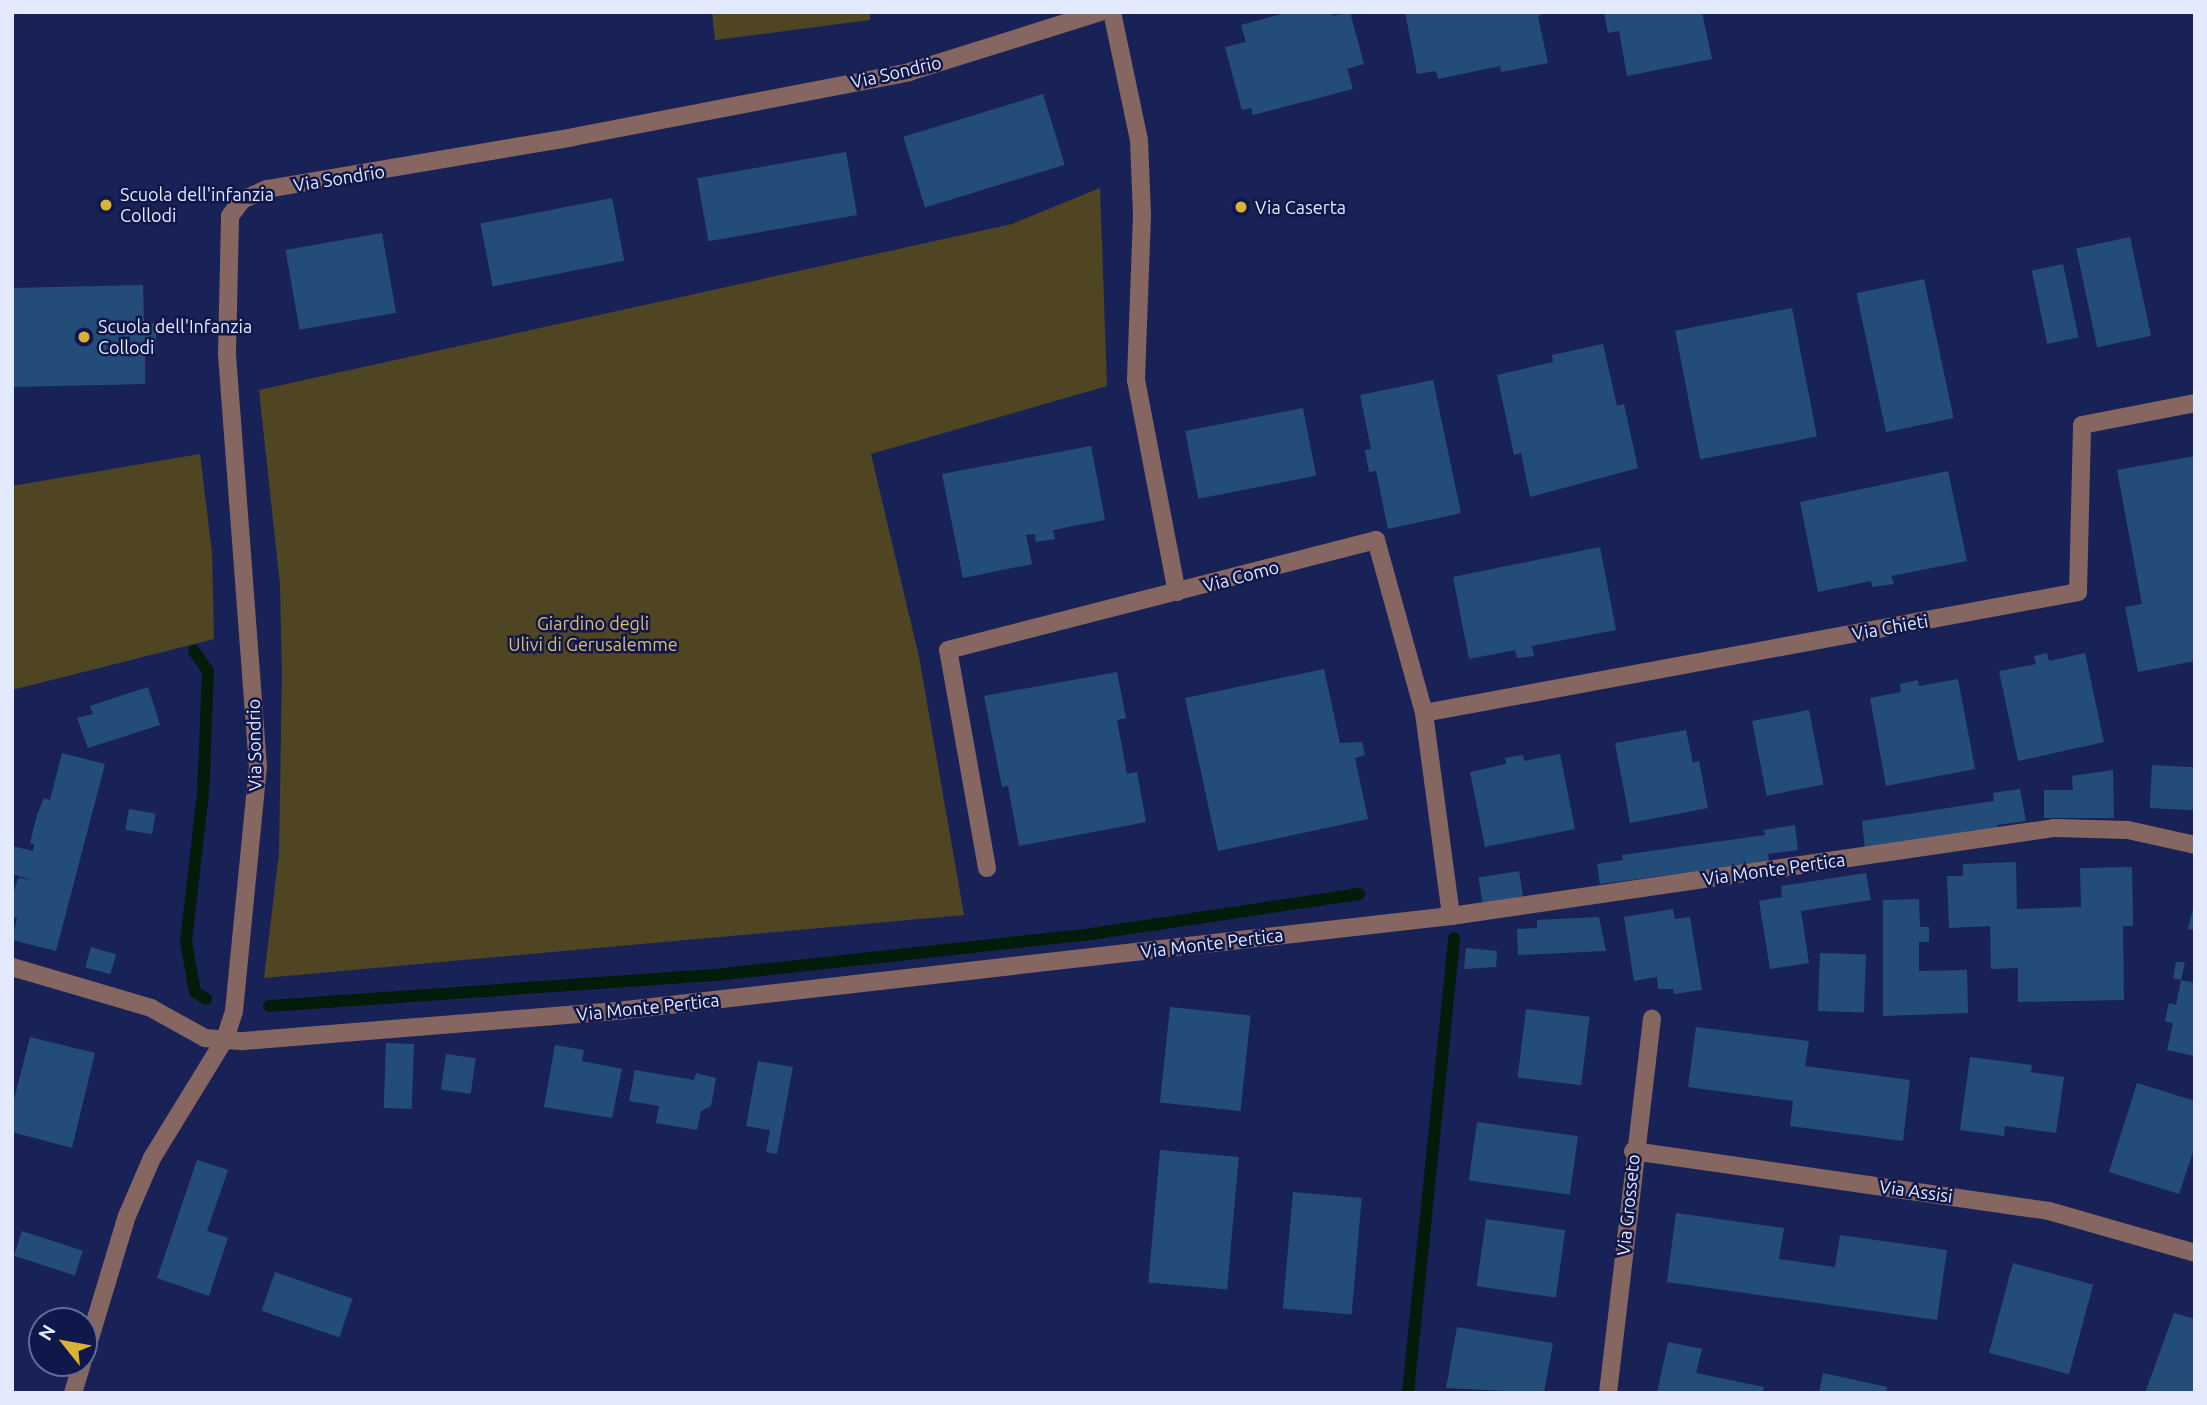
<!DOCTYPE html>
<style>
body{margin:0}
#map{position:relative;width:2207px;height:1405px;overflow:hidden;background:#192257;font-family:Ubuntu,sans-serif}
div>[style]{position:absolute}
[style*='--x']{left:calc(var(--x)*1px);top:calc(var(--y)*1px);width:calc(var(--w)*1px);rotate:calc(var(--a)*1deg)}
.green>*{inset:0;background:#504523}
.stream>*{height:12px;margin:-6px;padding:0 6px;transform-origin:6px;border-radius:6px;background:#011c09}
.building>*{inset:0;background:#234d78;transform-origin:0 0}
.minor>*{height:18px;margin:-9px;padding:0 9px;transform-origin:9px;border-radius:9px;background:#866660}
.dots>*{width:19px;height:19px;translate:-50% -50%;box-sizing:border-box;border:4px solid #10174b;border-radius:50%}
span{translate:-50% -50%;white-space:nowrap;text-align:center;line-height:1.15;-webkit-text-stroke:5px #10174b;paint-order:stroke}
.street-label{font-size:18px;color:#e3eafe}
.poi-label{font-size:18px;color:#e3eafe}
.left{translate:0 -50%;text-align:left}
.park-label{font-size:18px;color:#debf64}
.frame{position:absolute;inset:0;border:14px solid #e3eafe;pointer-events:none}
.north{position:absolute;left:28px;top:1307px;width:70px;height:70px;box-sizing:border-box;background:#10174b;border:2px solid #646b93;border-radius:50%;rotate:301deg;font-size:19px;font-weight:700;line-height:28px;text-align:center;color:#e3eafe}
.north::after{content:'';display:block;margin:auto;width:24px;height:32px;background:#d9b334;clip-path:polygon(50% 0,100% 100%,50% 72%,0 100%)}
</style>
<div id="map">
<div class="green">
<div style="clip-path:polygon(712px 12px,870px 12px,870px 20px,715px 40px)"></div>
<div style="clip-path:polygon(1100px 188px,1107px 386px,871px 454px,919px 657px,964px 915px,264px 978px,279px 853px,282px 674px,280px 585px,259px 390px,1012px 224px)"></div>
<div style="clip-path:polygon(200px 454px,212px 553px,214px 639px,12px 690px,12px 486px)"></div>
</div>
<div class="stream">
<div style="--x:194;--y:651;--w:24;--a:55"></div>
<div style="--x:208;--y:671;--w:122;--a:92.3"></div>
<div style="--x:203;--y:793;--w:150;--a:96.5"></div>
<div style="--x:186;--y:942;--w:51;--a:79.8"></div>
<div style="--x:195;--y:992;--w:13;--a:32"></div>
<div style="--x:269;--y:1006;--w:456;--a:-4"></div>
<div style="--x:724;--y:974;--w:369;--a:-6.2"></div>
<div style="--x:1091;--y:934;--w:271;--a:-8.5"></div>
<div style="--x:1408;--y:1393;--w:457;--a:-84.2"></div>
</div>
<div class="building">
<div style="clip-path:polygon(1289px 12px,1332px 12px,1333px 16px,1350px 12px,1364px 64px,1347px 69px,1353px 89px,1253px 115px,1251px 108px,1242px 110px,1225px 47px,1246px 42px,1241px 25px)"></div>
<div style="clip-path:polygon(1405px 12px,1544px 12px,1538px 17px,1548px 63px,1501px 72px,1500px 66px,1438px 79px,1436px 71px,1417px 74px)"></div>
<div style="clip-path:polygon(1604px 12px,1702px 12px,1712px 59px,1627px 76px,1619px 31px,1608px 33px)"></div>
<div style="left:1043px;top:94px;width:74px;height:146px;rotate:73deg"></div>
<div style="left:846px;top:152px;width:64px;height:151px;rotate:80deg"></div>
<div style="left:612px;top:198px;width:64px;height:134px;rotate:79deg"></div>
<div style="left:382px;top:233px;width:81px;height:98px;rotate:80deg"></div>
<div style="left:2130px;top:237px;width:101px;height:55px;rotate:78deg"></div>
<div style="left:2063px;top:264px;width:75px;height:32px;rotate:78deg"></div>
<div style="left:1924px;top:279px;width:142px;height:69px;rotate:78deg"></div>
<div style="clip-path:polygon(143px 285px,144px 323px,156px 323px,156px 350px,145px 351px,145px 384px,12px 387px,12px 288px)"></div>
<div style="left:1792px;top:308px;width:131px;height:119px;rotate:79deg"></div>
<div style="clip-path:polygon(1603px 344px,1617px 406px,1624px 404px,1638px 468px,1530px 497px,1521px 453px,1514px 455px,1497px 375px,1553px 362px,1552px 355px)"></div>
<div style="clip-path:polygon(1433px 380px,1461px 513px,1388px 529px,1376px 471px,1369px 472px,1365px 450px,1371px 449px,1360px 395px)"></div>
<div style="left:1303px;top:408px;width:69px;height:120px;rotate:79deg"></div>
<div style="clip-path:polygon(1091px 446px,1105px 520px,1053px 530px,1055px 539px,1036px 542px,1035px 534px,1026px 535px,1032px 564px,963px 578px,942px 474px)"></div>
<div style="clip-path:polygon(2195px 456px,2195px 661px,2138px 672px,2125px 607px,2142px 604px,2117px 470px)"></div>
<div style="clip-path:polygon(1948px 471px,1967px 561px,1891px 576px,1894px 584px,1872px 587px,1871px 581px,1818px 592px,1800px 502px)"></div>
<div style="clip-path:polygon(1600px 547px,1616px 630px,1532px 646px,1534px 656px,1517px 658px,1515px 650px,1469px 659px,1453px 577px)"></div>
<div style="clip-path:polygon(2047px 653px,2049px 661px,2085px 653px,2104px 742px,2018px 761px,1999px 671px,2036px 664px,2034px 656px)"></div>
<div style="clip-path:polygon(1324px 669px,1340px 743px,1362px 742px,1365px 755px,1355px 758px,1368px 819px,1218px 851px,1185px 698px)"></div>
<div style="clip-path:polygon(1117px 672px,1126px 718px,1117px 720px,1127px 774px,1137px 772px,1146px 822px,1019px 846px,1008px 786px,1002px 787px,984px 696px)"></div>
<div style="clip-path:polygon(1958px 679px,1975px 769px,1886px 786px,1870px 698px,1901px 692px,1900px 684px,1918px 680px,1919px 686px)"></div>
<div style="clip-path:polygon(148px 687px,160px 725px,88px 748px,77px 718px,93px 714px,90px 706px)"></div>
<div style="left:1809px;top:710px;width:76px;height:58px;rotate:79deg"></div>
<div style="clip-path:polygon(1686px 730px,1693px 763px,1699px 761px,1708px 808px,1630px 823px,1615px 743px)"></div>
<div style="clip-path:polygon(62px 753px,105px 764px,56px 951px,12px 940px,17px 918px,12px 917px,12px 898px,18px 878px,31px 880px,12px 874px,12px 846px,33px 851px,34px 844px,30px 843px,37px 815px,44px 798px,50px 800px)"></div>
<div style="clip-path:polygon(1560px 754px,1575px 829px,1485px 847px,1470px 772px,1506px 764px,1505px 758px,1523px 755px,1524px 761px)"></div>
<div style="left:2152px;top:765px;width:43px;height:43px;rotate:3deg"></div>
<div style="clip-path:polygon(2113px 770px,2114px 818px,2044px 818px,2044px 790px,2073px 790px,2072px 776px)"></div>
<div style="clip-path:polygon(2020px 789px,2026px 821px,1997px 825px,1998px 830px,1865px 850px,1862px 821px,1994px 801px,1993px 793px)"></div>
<div style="left:129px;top:809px;width:27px;height:21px;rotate:10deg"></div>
<div style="clip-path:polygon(1795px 825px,1798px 850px,1768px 854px,1769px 862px,1600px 884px,1597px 864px,1623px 860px,1622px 855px,1765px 835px,1764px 830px)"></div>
<div style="clip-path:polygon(2016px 862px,2017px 909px,2081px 907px,2080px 868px,2132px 867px,2133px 926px,2123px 926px,2124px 1000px,2018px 1002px,2018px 968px,1991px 969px,1990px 926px,1949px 928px,1947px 876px,1963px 876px,1963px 864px)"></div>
<div style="left:1519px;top:871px;width:26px;height:41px;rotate:81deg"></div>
<div style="clip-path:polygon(1866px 873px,1871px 900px,1801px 911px,1809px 963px,1770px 969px,1759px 901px,1782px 897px,1781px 886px)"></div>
<div style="clip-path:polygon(1919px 899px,1920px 927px,1929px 927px,1929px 942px,1919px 942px,1919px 971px,1967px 970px,1968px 1013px,1883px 1016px,1883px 900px)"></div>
<div style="clip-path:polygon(2194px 905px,2195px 905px,2195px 930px,2188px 929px)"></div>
<div style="clip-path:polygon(1673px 909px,1675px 919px,1690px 917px,1702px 990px,1674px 994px,1673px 989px,1658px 989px,1657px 977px,1634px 981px,1624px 917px)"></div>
<div style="clip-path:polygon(1599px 917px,1606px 951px,1518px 955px,1517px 929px,1537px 928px,1537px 920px)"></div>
<div style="left:91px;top:947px;width:26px;height:21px;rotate:16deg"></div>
<div style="clip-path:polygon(1466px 948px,1497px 951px,1496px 967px,1464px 969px)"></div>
<div style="left:1820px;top:953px;width:46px;height:58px;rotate:2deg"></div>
<div style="clip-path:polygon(2176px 962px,2185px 962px,2181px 980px,2173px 978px)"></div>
<div style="clip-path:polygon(2181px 980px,2195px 983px,2195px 1056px,2167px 1050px,2173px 1023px,2165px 1021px,2169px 1003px,2176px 1005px)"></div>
<div style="left:1170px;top:1007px;width:81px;height:96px;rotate:6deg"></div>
<div style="left:1526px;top:1009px;width:64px;height:69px;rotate:7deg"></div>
<div style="clip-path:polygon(1696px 1027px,1809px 1041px,1805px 1066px,1910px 1080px,1903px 1141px,1790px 1126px,1793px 1101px,1688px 1087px)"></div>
<div style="clip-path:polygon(30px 1037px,95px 1053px,72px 1148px,12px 1132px,12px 1107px)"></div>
<div style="left:386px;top:1043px;width:28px;height:65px;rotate:2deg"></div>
<div style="clip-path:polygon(555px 1045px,584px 1050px,582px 1061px,622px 1069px,612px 1118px,544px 1107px)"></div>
<div style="left:446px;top:1054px;width:30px;height:36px;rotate:8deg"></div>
<div style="clip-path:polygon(1970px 1057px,2032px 1065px,2031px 1072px,2064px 1077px,2056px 1133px,2005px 1126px,2004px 1136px,1960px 1130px)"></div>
<div style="clip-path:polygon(758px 1061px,793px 1067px,777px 1154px,766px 1152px,770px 1130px,746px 1126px)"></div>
<div style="clip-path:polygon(635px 1070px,694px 1080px,696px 1073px,716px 1078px,711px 1106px,701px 1111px,697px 1130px,656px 1123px,659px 1106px,629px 1101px)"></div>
<div style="clip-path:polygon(2137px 1083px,2195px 1101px,2195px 1146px,2179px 1194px,2109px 1172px)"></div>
<div style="left:1477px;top:1122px;width:102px;height:59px;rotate:8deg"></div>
<div style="left:1160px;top:1150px;width:79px;height:133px;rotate:5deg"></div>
<div style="clip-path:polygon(197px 1160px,228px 1170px,207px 1231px,228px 1238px,209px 1296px,157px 1278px)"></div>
<div style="left:1293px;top:1192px;width:69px;height:117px;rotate:5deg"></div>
<div style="clip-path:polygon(1676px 1213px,1784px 1228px,1779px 1259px,1835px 1267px,1840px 1235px,1947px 1250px,1937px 1320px,1667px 1282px)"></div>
<div style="left:1486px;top:1219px;width:80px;height:68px;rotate:8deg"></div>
<div style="left:22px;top:1231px;width:64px;height:26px;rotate:18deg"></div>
<div style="left:2013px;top:1263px;width:83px;height:93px;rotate:15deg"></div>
<div style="left:275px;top:1272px;width:82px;height:41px;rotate:19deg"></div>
<div style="clip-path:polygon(2174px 1313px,2195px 1319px,2195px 1393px,2145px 1393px)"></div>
<div style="clip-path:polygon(1457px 1327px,1553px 1343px,1544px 1393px,1446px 1388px)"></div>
<div style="clip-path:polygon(1668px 1342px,1702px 1349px,1696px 1373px,1764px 1387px,1762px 1393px,1657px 1393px)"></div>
<div style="clip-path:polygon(1823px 1373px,1887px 1387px,1886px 1393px,1819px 1393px)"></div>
</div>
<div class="minor">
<div style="--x:1112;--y:12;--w:131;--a:78.1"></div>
<div style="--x:1139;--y:140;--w:75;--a:87.7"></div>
<div style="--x:1142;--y:215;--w:165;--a:92.1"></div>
<div style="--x:1136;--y:380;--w:216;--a:79.1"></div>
<div style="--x:1424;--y:713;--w:665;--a:-10.48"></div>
<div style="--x:2078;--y:592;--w:167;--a:-88.6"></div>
<div style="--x:2082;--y:425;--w:115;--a:-11"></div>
<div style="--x:987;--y:868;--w:221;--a:-100.1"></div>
<div style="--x:948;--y:650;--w:442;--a:-14.4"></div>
<div style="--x:1376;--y:540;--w:180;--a:74.5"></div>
<div style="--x:1424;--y:713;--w:205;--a:82.4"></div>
<div style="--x:12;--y:967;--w:145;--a:16.4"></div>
<div style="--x:151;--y:1008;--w:62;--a:29.1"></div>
<div style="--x:205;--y:1038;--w:38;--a:5"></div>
<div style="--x:243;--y:1041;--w:384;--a:-4.6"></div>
<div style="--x:626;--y:1010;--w:830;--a:-6.5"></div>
<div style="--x:1451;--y:916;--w:609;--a:-8.3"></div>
<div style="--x:2054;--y:828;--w:74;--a:1.5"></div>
<div style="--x:2128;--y:830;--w:69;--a:12.6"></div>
<div style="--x:1633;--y:1151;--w:420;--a:8.2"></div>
<div style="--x:2049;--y:1211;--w:152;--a:16"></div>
<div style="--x:84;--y:1358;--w:148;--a:-73.2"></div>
<div style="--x:127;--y:1216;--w:63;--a:-66.7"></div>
<div style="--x:152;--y:1158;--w:140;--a:-58.5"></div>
<div style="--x:225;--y:1039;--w:29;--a:-72"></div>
<div style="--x:234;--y:1011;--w:245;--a:-84.4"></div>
<div style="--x:258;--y:767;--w:416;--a:-94.3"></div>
<div style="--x:227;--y:352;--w:136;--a:-88.7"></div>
<div style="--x:230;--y:216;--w:20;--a:-53"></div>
<div style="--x:242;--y:200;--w:27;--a:-24"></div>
<div style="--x:267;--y:189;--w:310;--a:-9.6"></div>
<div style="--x:573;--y:137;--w:342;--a:-10.9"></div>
<div style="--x:909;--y:72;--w:200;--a:-17.4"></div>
<div style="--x:73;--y:1393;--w:31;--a:-73"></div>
<div style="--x:1608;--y:1393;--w:377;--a:-83.3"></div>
</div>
<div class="dots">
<div style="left:106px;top:205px;background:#d9b334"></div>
<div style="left:1241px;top:207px;background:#d9b334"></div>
<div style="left:84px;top:337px;background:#d9b334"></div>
</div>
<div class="street-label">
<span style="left:896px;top:72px;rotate:-13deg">Via Sondrio</span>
<span style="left:339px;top:178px;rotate:-9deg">Via Sondrio</span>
<span style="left:1241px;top:576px;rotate:-15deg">Via Como</span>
<span style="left:1890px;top:627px;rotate:-10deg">Via Chieti</span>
<span style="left:254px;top:745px;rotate:-91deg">Via Sondrio</span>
<span style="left:1774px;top:869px;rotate:-8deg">Via Monte Pertica</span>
<span style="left:1212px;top:943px;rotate:-7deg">Via Monte Pertica</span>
<span style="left:648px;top:1007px;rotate:-6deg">Via Monte Pertica</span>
<span style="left:1916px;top:1191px;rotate:8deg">Via Assisi</span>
<span style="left:1628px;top:1205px;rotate:-84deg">Via Grosseto</span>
</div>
<div class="poi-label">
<span class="left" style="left:120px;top:205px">Scuola dell'infanzia<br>Collodi</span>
<span class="left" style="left:1255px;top:207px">Via Caserta</span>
<span class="left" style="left:98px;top:337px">Scuola dell'Infanzia<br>Collodi</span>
</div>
<div class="park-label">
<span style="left:593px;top:634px">Giardino degli<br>Ulivi di Gerusalemme</span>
</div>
<div class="frame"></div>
<div class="north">N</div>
</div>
